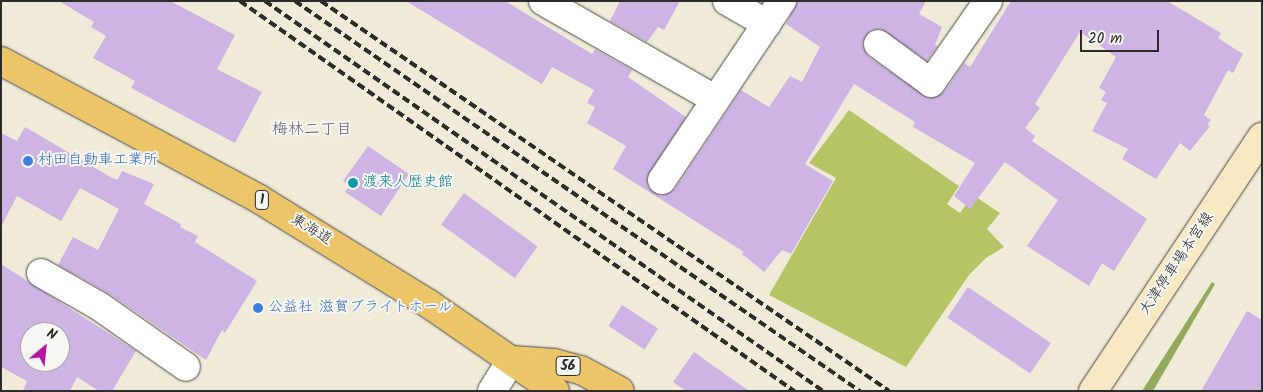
<!DOCTYPE html>
<meta charset="utf-8">
<style>
body{margin:0}
#map{position:relative;width:1263px;height:392px;overflow:hidden;background:#f0ebd8;font-family:Kalam,"Klee One",sans-serif}
div>[style]{position:absolute}
[style*='--x']{left:calc(var(--x)*1px);top:calc(var(--y)*1px);width:calc(var(--w)*1px);rotate:calc(var(--a)*1deg)}
.green>*{inset:0;background:#b7c466}
.forest>*{inset:0;background:#91aa5b}
.building>*{inset:0;background:#ceb3e5;transform-origin:0 0}
.roads{filter:drop-shadow(0 0 1px #494845) drop-shadow(0 0 1px #494845)}
.minor>*{height:28px;margin:-14px;padding:0 14px;transform-origin:14px;border-radius:14px;background:#fff}
.secondary>*{height:28px;margin:-14px;padding:0 14px;transform-origin:14px;border-radius:14px;background:#f8e8c3}
.primary>*{height:28px;margin:-14px;padding:0 14px;transform-origin:14px;border-radius:14px;background:#edc569}
.trunk>*{height:28px;margin:-14px;padding:0 14px;transform-origin:14px;border-radius:14px;background:#edc569}
.rail>*{height:4px;margin-top:-2px;transform-origin:0;background:repeating-linear-gradient(90deg,#2b2b2b 0 8px,transparent 0 12px)}
.dots>*{width:14px;height:14px;translate:-50% -50%;box-sizing:border-box;border:2px solid #f6f6f2;border-radius:50%}
span{translate:-50% -50%;white-space:nowrap;text-align:center;line-height:1.15;-webkit-text-stroke:4px #f6f6f2;paint-order:stroke}
.shield-label span{padding:1px 4px;background:#f6f6f2;border:1px solid;border-radius:4px;-webkit-text-stroke-width:0}
.shield-label{font-size:14px;color:#2b2b2b;font-weight:700}
.shop-label{font-size:15px;color:#366cbe}
.left{translate:0 -50%;text-align:left}
.culture-label{font-size:15px;color:#0d838f}
.street-label{font-size:15px;color:#2b2b2b}
.neighbourhood-label{font-size:16px;color:#645b6c}
.frame{position:absolute;inset:0;border:2px solid #2b2b2b;pointer-events:none}
.north{position:absolute;left:20px;top:322px;width:50px;height:50px;box-sizing:border-box;background:#f6f6f2;border:1px solid #a5a5a2;border-radius:50%;rotate:28deg;font-size:14px;font-weight:700;line-height:20px;text-align:center;color:#2b2b2b}
.north::after{content:'';display:block;margin:auto;width:18px;height:22px;background:#b5179e;clip-path:polygon(50% 0,100% 100%,50% 72%,0 100%)}
.scale{position:absolute;left:1080px;top:30px;width:79px;height:22px;box-sizing:border-box;border:2px solid #2b2b2b;border-top:0;padding-left:6px;font-size:15px;line-height:18px;white-space:nowrap;color:#2b2b2b;-webkit-text-stroke:4px #f6f6f2;paint-order:stroke}
</style>
<div id="map">
<div class="green">
<div style="clip-path:polygon(849px 110px,959px 186px,947px 204px,960px 213px,973px 195px,1000px 213px,987px 229px,1004px 247px,986px 258px,969px 275px,906px 367px,769px 295px,836px 178px,809px 163px)"></div>
</div>
<div class="forest">
<div style="clip-path:polygon(1212px 282px,1215px 284px,1153px 391px,1142px 391px)"></div>
</div>
<div class="building">
<div style="clip-path:polygon(59px 1px,170px 1px,235px 35px,217px 69px,262px 92px,235px 143px,131px 88px,135px 81px,93px 58px,106px 36px,91px 27px,94px 22px)"></div>
<div style="clip-path:polygon(406px 1px,505px 1px,592px 54px,595px 49px,632px 70px,628px 77px,686px 117px,647px 178px,648px 187px,661px 196px,675px 189px,741px 90px,769px 107px,790px 76px,802px 82px,820px 47px,786px 24px,798px 1px,926px 1px,919px 14px,942px 27px,935px 45px,938px 46px,927px 61px,880px 29px,871px 30px,862px 43px,869px 57px,929px 98px,944px 92px,964px 63px,970px 67px,1011px 1px,1167px 1px,1221px 33px,1218px 38px,1243px 54px,1233px 73px,1228px 70px,1204px 115px,1211px 120px,1207px 125px,1210px 126px,1190px 151px,1180px 143px,1156px 179px,1122px 159px,1128px 149px,1092px 131px,1107px 103px,1101px 100px,1106px 92px,1099px 88px,1116px 57px,1080px 32px,1035px 104px,1040px 108px,1025px 128px,1035px 136px,1032px 141px,1147px 219px,1114px 271px,1102px 263px,1089px 286px,1027px 246px,1058px 200px,1005px 162px,970px 209px,954px 196px,975px 163px,913px 127px,915px 122px,854px 84px,805px 164px,833px 181px,791px 254px,782px 250px,764px 272px,742px 254px,744px 252px,613px 169px,626px 146px,587px 123px,595px 107px,587px 103px,594px 90px,552px 67px,542px 84px)"></div>
<div style="clip-path:polygon(620px 1px,680px 1px,664px 30px,658px 27px,647px 42px,610px 21px)"></div>
<div style="clip-path:polygon(25px 127px,114px 179px,118px 179px,122px 171px,154px 184px,144px 204px,181px 224px,180px 227px,198px 236px,195px 242px,257px 281px,225px 333px,222px 330px,206px 360px,108px 293px,58px 265px,73px 237px,98px 250px,119px 209px,80px 188px,61px 221px,17px 196px,1px 227px,1px 133px,17px 141px)"></div>
<div style="clip-path:polygon(368px 146px,409px 174px,381px 216px,345px 192px,349px 186px,343px 181px)"></div>
<div style="left:464px;top:193px;width:91px;height:39px;rotate:36deg"></div>
<div style="clip-path:polygon(evenodd,1px 264px,136px 351px,112px 391px,99px 391px,77px 377px,70px 391px,23px 391px,27px 381px,1px 367px,1px 264px,30px 332px,60px 332px,60px 362px,30px 362px,30px 332px)"></div>
<div style="left:968px;top:287px;width:100px;height:37px;rotate:34deg"></div>
<div style="left:622px;top:305px;width:43px;height:25px;rotate:33deg"></div>
<div style="clip-path:polygon(1247px 311px,1262px 320px,1262px 391px,1201px 391px)"></div>
<div style="clip-path:polygon(694px 352px,749px 391px,686px 391px,673px 382px)"></div>
</div>
<div class="roads">
<div class="minor">
<div style="--x:543;--y:1;--w:198;--a:29.7"></div>
<div style="--x:727;--y:1;--w:46;--a:29.9"></div>
<div style="--x:878;--y:44;--w:66;--a:36.3"></div>
<div style="--x:931;--y:83;--w:100;--a:-55.2"></div>
<div style="--x:662;--y:180;--w:216;--a:-56.2"></div>
<div style="--x:41;--y:273;--w:67;--a:29.6"></div>
<div style="--x:99;--y:306;--w:106;--a:35"></div>
<div style="--x:492;--y:391;--w:36;--a:-58"></div>
</div>
<div class="secondary">
<div style="--x:1093;--y:391;--w:305;--a:-56.4"></div>
</div>
<div class="primary">
<div style="--x:511;--y:360;--w:43;--a:4"></div>
<div style="--x:554;--y:363;--w:28;--a:15"></div>
<div style="--x:581;--y:370;--w:44;--a:28.3"></div>
</div>
<div class="trunk">
<div style="--x:1;--y:61;--w:293;--a:28.1"></div>
<div style="--x:259;--y:199;--w:200;--a:31.7"></div>
<div style="--x:429;--y:304;--w:153;--a:34.6"></div>
</div>
</div>
<div class="rail">
<div style="--x:240;--y:1;--w:678;--a:35.14"></div>
<div style="--x:265;--y:1;--w:681;--a:34.95"></div>
<div style="--x:295;--y:1;--w:687;--a:34.62"></div>
<div style="--x:321;--y:1;--w:689;--a:34.47"></div>
</div>
<div class="dots">
<div style="left:28px;top:161px;background:#3f7fe0"></div>
<div style="left:353px;top:183px;background:#0f9aa8"></div>
<div style="left:258px;top:308px;background:#3f7fe0"></div>
</div>
<div class="shield-label">
<span style="left:262px;top:200px">1</span>
<span style="left:568px;top:366px">56</span>
</div>
<div class="shop-label">
<span class="left" style="left:38px;top:161px">村田自動車工業所</span>
<span class="left" style="left:268px;top:308px">公益社 滋賀ブライトホール</span>
</div>
<div class="culture-label">
<span class="left" style="left:363px;top:183px">渡来人歴史館</span>
</div>
<div class="street-label">
<span style="left:311px;top:230px;rotate:31deg">東海道</span>
<span style="left:1177px;top:264px;rotate:-56deg">大津停車場本宮線</span>
</div>
<div class="neighbourhood-label">
<span style="left:312px;top:130px">梅林二丁目</span>
</div>
<div class="frame"></div>
<div class="north">N</div>
<div class="scale">20 m</div>
</div>
